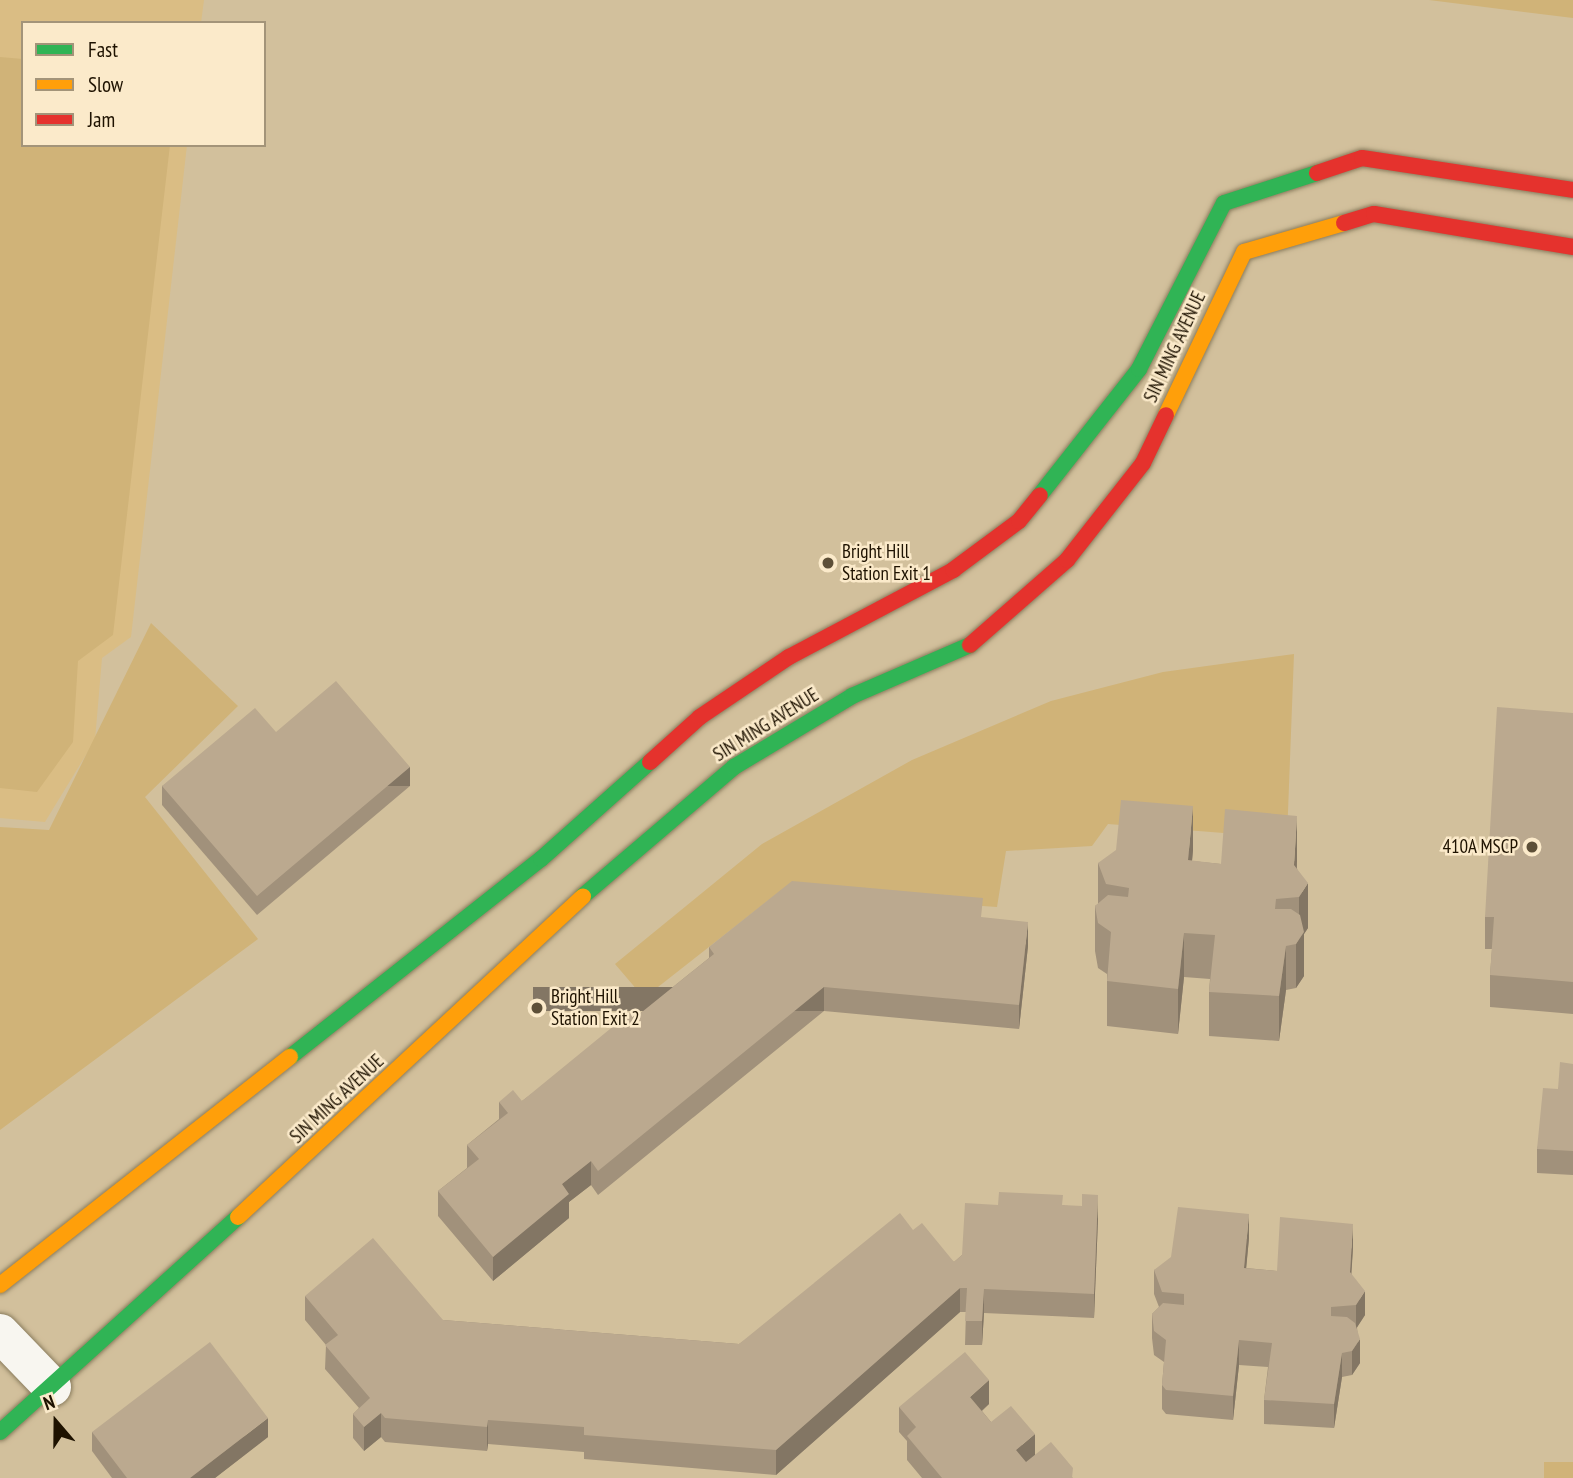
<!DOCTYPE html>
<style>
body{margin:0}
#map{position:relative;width:1573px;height:1478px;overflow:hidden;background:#d2c09c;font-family:"PT Sans Narrow",sans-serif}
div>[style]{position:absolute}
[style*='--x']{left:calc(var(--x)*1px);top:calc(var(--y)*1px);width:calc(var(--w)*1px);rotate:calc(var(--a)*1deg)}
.built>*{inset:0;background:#dabd84}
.green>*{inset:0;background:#d0b378;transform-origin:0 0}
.roads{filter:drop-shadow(0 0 2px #8a7c5d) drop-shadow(0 0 2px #8a7c5d)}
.street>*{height:38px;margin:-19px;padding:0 19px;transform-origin:19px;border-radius:19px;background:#f8f6f0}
.fast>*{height:16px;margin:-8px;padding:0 8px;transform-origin:8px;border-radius:8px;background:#30b455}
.slow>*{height:16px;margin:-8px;padding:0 8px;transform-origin:8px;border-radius:8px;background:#ff9f0a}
.jam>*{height:16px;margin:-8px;padding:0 8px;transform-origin:8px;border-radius:8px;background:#e5322d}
.wall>*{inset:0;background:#a1917b}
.shaded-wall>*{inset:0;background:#837664;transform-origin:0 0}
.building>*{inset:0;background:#bba98f}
.dots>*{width:19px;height:19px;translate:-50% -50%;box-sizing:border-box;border:4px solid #fbeaca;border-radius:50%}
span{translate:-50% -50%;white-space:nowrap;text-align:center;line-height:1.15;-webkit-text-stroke:5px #fbeaca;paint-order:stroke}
.street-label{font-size:19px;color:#1e1200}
.poi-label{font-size:19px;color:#1e1200}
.left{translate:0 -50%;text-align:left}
.right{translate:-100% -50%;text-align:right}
.legend{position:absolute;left:21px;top:21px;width:245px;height:126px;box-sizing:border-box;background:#fbeaca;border:2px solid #a39479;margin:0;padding:9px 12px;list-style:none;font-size:21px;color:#1e1200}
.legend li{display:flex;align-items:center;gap:14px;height:35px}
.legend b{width:35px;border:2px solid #a39479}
.north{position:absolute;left:21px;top:1387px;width:70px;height:70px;-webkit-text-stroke:5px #fbeaca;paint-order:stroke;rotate:340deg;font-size:19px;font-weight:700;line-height:28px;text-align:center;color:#1e1200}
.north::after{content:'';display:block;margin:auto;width:24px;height:32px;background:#1e1200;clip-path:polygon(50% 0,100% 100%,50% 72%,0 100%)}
</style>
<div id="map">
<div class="built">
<div style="clip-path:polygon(0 0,204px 0,201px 23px,23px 23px,23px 145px,187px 145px,131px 637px,102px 658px,95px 740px,45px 822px,0 818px)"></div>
</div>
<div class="green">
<div style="clip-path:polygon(1429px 0,1573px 0,1573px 18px)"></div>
<div style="clip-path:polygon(0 57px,23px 59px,23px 145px,170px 145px,113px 635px,78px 661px,73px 742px,37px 792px,0 788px)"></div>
<div style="clip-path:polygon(151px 623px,238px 706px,145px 797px,258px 939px,0 1130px,0 827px,49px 830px)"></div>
<div style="clip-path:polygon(1294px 654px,1287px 838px,1108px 824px,1092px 846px,1006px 851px,997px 907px,779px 892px,644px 998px,615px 964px,762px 844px,912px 760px,1051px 701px,1163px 672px)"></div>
<div style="left:1544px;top:1462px;width:29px;height:16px"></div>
</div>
<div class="roads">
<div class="street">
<div style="--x:0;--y:1333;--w:75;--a:46.1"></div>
</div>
<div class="fast">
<div style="--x:1040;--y:495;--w:160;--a:-51.8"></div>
<div style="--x:1139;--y:369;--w:186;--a:-62.9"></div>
<div style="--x:1224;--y:203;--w:98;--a:-17.9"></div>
<div style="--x:583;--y:896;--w:199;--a:-40.5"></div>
<div style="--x:734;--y:767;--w:138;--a:-31"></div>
<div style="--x:852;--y:696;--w:129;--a:-23.4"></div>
<div style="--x:290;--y:1057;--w:320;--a:-38.3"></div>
<div style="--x:541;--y:859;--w:146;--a:-41.7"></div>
<div style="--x:0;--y:1432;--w:321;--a:-42.1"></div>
</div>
<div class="slow">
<div style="--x:1166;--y:415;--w:181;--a:-64.4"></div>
<div style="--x:1244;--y:252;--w:104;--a:-16.2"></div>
<div style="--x:238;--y:1217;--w:471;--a:-42.9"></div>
<div style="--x:0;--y:1285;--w:369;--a:-38.2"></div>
</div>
<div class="jam">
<div style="--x:1317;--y:173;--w:47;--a:-18.4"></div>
<div style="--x:1362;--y:158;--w:213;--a:8.6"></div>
<div style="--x:1344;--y:223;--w:31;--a:-17"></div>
<div style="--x:1374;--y:214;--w:202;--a:9.4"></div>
<div style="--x:970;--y:645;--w:129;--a:-41.2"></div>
<div style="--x:1067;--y:560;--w:123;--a:-51.9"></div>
<div style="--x:1143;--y:463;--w:53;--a:-64.4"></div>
<div style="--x:650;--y:762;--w:67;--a:-42"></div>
<div style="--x:700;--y:717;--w:107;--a:-34"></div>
<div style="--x:789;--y:657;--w:186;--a:-27.9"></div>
<div style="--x:953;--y:570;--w:82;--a:-36.6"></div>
<div style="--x:1019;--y:521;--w:33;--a:-51"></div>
</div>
</div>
<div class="wall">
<div style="clip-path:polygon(1573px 713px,1573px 1014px,1490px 1007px,1490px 975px,1492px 949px,1485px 949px,1485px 917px)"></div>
<div style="clip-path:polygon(276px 732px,410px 786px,257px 915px,162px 805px,162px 786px)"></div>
<div style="clip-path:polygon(1193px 850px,1192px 861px,1221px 864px,1297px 861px,1297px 868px,1308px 928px,1304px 934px,1304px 976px,1296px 988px,1286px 990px,1279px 1041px,1209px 1036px,1209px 992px,1210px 979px,1184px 977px,1178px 1034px,1107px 1026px,1107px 974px,1098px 968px,1095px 951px,1095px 906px,1098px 904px,1098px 863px)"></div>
<div style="clip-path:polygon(983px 918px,1028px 946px,1019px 1029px,824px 1011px,598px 1195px,591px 1185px,569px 1202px,569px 1218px,493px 1281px,438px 1216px,438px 1191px,467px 1168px,467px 1145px,499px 1119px,499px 1102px,522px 1101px,637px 1016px,709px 958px,709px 947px)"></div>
<div style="clip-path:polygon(1573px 1064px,1573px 1175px,1537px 1173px,1537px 1149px,1558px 1089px)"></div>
<div style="clip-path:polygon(998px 1205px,1063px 1205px,1098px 1219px,1094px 1318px,984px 1313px,982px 1345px,965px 1345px,966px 1312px,960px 1312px,776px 1475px,584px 1459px,584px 1452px,488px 1444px,487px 1451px,385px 1442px,381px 1437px,364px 1451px,353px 1438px,353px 1414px,359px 1408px,325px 1369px,326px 1345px,305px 1320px,305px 1296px,443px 1320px,739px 1344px,913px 1230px,954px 1262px,962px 1255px)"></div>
<div style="clip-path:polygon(1249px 1238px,1246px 1268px,1277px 1271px,1353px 1248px,1351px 1274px,1365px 1315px,1357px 1327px,1360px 1363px,1352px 1375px,1342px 1377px,1334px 1428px,1264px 1424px,1264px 1400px,1268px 1367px,1239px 1365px,1233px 1420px,1166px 1414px,1162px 1409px,1162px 1385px,1164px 1362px,1154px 1355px,1152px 1338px,1152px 1314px,1159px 1307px,1154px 1294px,1154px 1270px)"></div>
<div style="clip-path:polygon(989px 1404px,982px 1411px,991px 1422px,1035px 1455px,1073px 1478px,922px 1478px,907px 1460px,907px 1441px,899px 1432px,899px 1407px)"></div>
<div style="clip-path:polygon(92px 1432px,268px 1437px,215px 1478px,112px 1478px,92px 1451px)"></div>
</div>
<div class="shaded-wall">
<div style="left:410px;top:767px;width:19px;height:200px;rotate:90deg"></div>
<div style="clip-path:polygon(1193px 806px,1193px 850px,1188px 905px,1188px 860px)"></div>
<div style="clip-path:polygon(1297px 816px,1297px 861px,1295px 898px,1294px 865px)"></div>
<div style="clip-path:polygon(1308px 883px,1308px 928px,1304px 934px,1304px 976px,1296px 988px,1296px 944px,1299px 939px,1299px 897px)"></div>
<div style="clip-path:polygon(1028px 922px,1028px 946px,1019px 1029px,1019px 1005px)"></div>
<div style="clip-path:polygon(1184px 933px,1184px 977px,1178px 1034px,1178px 989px)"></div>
<div style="clip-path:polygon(1286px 946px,1286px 990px,1279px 1041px,1279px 996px)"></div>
<div style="left:824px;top:987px;width:24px;height:291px;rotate:90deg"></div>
<div style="clip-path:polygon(591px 1161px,591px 1185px,569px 1202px,569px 1218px,493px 1281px,493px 1257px,562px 1184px)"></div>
<div style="clip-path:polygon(1098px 1195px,1098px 1219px,1094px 1318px,1094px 1294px)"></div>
<div style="clip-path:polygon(1249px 1214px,1249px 1238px,1244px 1292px,1244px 1268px)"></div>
<div style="clip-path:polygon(1353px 1224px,1353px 1248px,1350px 1296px,1350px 1272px)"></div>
<div style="clip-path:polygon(960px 1288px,960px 1312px,776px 1475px,776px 1450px)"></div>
<div style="clip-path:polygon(984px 1289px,984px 1313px,982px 1345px,982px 1321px)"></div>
<div style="clip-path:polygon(1365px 1291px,1365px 1315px,1356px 1329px,1356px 1305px)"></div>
<div style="clip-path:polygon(1360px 1339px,1360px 1363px,1352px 1375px,1352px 1351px)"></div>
<div style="clip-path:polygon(1239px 1340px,1239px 1365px,1233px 1420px,1233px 1396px)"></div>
<div style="clip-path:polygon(1342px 1353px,1342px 1377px,1334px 1428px,1334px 1404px)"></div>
<div style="clip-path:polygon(989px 1380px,989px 1404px,970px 1421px,970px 1397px)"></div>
<div style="clip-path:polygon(381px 1413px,381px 1437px,364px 1451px,364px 1427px)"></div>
<div style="clip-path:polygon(268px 1418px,268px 1437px,215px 1478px,190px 1478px)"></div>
<div style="clip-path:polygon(488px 1420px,488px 1444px,487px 1451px,487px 1427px)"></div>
<div style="clip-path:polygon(1035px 1434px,1035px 1458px,1016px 1474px,1016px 1450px)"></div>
</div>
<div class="building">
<div style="clip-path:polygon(336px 681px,410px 767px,257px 896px,162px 786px,255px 708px,276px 732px)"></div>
<div style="clip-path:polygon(1497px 707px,1573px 713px,1573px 982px,1490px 975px,1494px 917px,1485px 917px)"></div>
<div style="clip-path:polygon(1121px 800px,1193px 806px,1188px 860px,1221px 864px,1225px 809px,1297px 816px,1294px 865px,1308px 883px,1299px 897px,1276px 899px,1275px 909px,1291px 909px,1300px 915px,1304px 932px,1296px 944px,1286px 946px,1279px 996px,1209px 992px,1215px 935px,1184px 933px,1178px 989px,1107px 981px,1111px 932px,1098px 923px,1095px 906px,1108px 895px,1128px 897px,1129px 888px,1106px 884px,1098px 863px,1116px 850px)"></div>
<div style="clip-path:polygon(792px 881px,983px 898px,981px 917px,1028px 922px,1019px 1005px,824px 987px,598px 1171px,591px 1161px,562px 1184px,569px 1194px,493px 1257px,438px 1191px,479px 1159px,467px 1145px,508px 1113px,499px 1102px,513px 1090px,522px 1101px,632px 1011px,637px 1016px,714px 954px,709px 947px)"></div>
<div style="clip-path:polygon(1560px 1062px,1573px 1064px,1573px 1151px,1537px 1149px,1543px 1088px,1558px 1089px)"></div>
<div style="clip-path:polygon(999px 1192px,1063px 1195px,1062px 1205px,1082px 1206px,1082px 1194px,1098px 1195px,1094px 1294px,984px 1289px,982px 1321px,965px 1321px,967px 1288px,960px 1288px,776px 1450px,584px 1435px,584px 1427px,488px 1420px,487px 1427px,385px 1418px,381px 1413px,364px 1427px,353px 1414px,370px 1398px,325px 1345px,338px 1335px,305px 1296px,373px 1238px,443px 1320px,739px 1344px,900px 1213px,913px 1230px,922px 1223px,954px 1262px,962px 1255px,965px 1203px,998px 1205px)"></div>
<div style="clip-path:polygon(1178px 1207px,1249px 1214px,1244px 1268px,1277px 1271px,1280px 1217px,1353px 1224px,1350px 1272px,1365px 1291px,1356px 1305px,1331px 1307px,1331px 1316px,1347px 1317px,1355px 1323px,1360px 1339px,1352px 1351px,1342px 1353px,1334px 1404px,1264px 1400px,1272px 1343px,1239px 1340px,1233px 1396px,1166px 1390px,1162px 1385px,1166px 1340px,1154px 1331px,1152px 1314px,1163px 1303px,1184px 1305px,1184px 1294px,1162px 1292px,1154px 1270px,1171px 1257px)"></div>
<div style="clip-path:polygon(210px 1342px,268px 1418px,190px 1478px,127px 1478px,92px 1432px)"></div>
<div style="clip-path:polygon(965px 1352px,989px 1380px,970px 1397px,991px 1422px,1011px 1406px,1035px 1434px,1016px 1450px,1026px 1462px,1051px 1442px,1073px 1468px,1072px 1478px,942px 1478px,907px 1436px,916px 1427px,899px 1407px)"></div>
</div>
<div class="dots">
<div style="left:828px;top:563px;background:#5d4f37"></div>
<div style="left:1532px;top:847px;background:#5d4f37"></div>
<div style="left:537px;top:1008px;background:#5d4f37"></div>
</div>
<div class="street-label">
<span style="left:1175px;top:347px;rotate:-65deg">SIN MING AVENUE</span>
<span style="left:766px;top:725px;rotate:-32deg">SIN MING AVENUE</span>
<span style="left:337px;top:1099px;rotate:-43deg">SIN MING AVENUE</span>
</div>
<div class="poi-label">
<span class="left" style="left:842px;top:563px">Bright Hill<br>Station Exit 1</span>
<span class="right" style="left:1518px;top:847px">410A MSCP</span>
<span class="left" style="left:551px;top:1008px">Bright Hill<br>Station Exit 2</span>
</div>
<ul class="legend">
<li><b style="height:9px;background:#30b455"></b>Fast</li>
<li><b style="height:9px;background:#ff9f0a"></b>Slow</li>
<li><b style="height:9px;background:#e5322d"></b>Jam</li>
</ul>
<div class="north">N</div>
</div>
